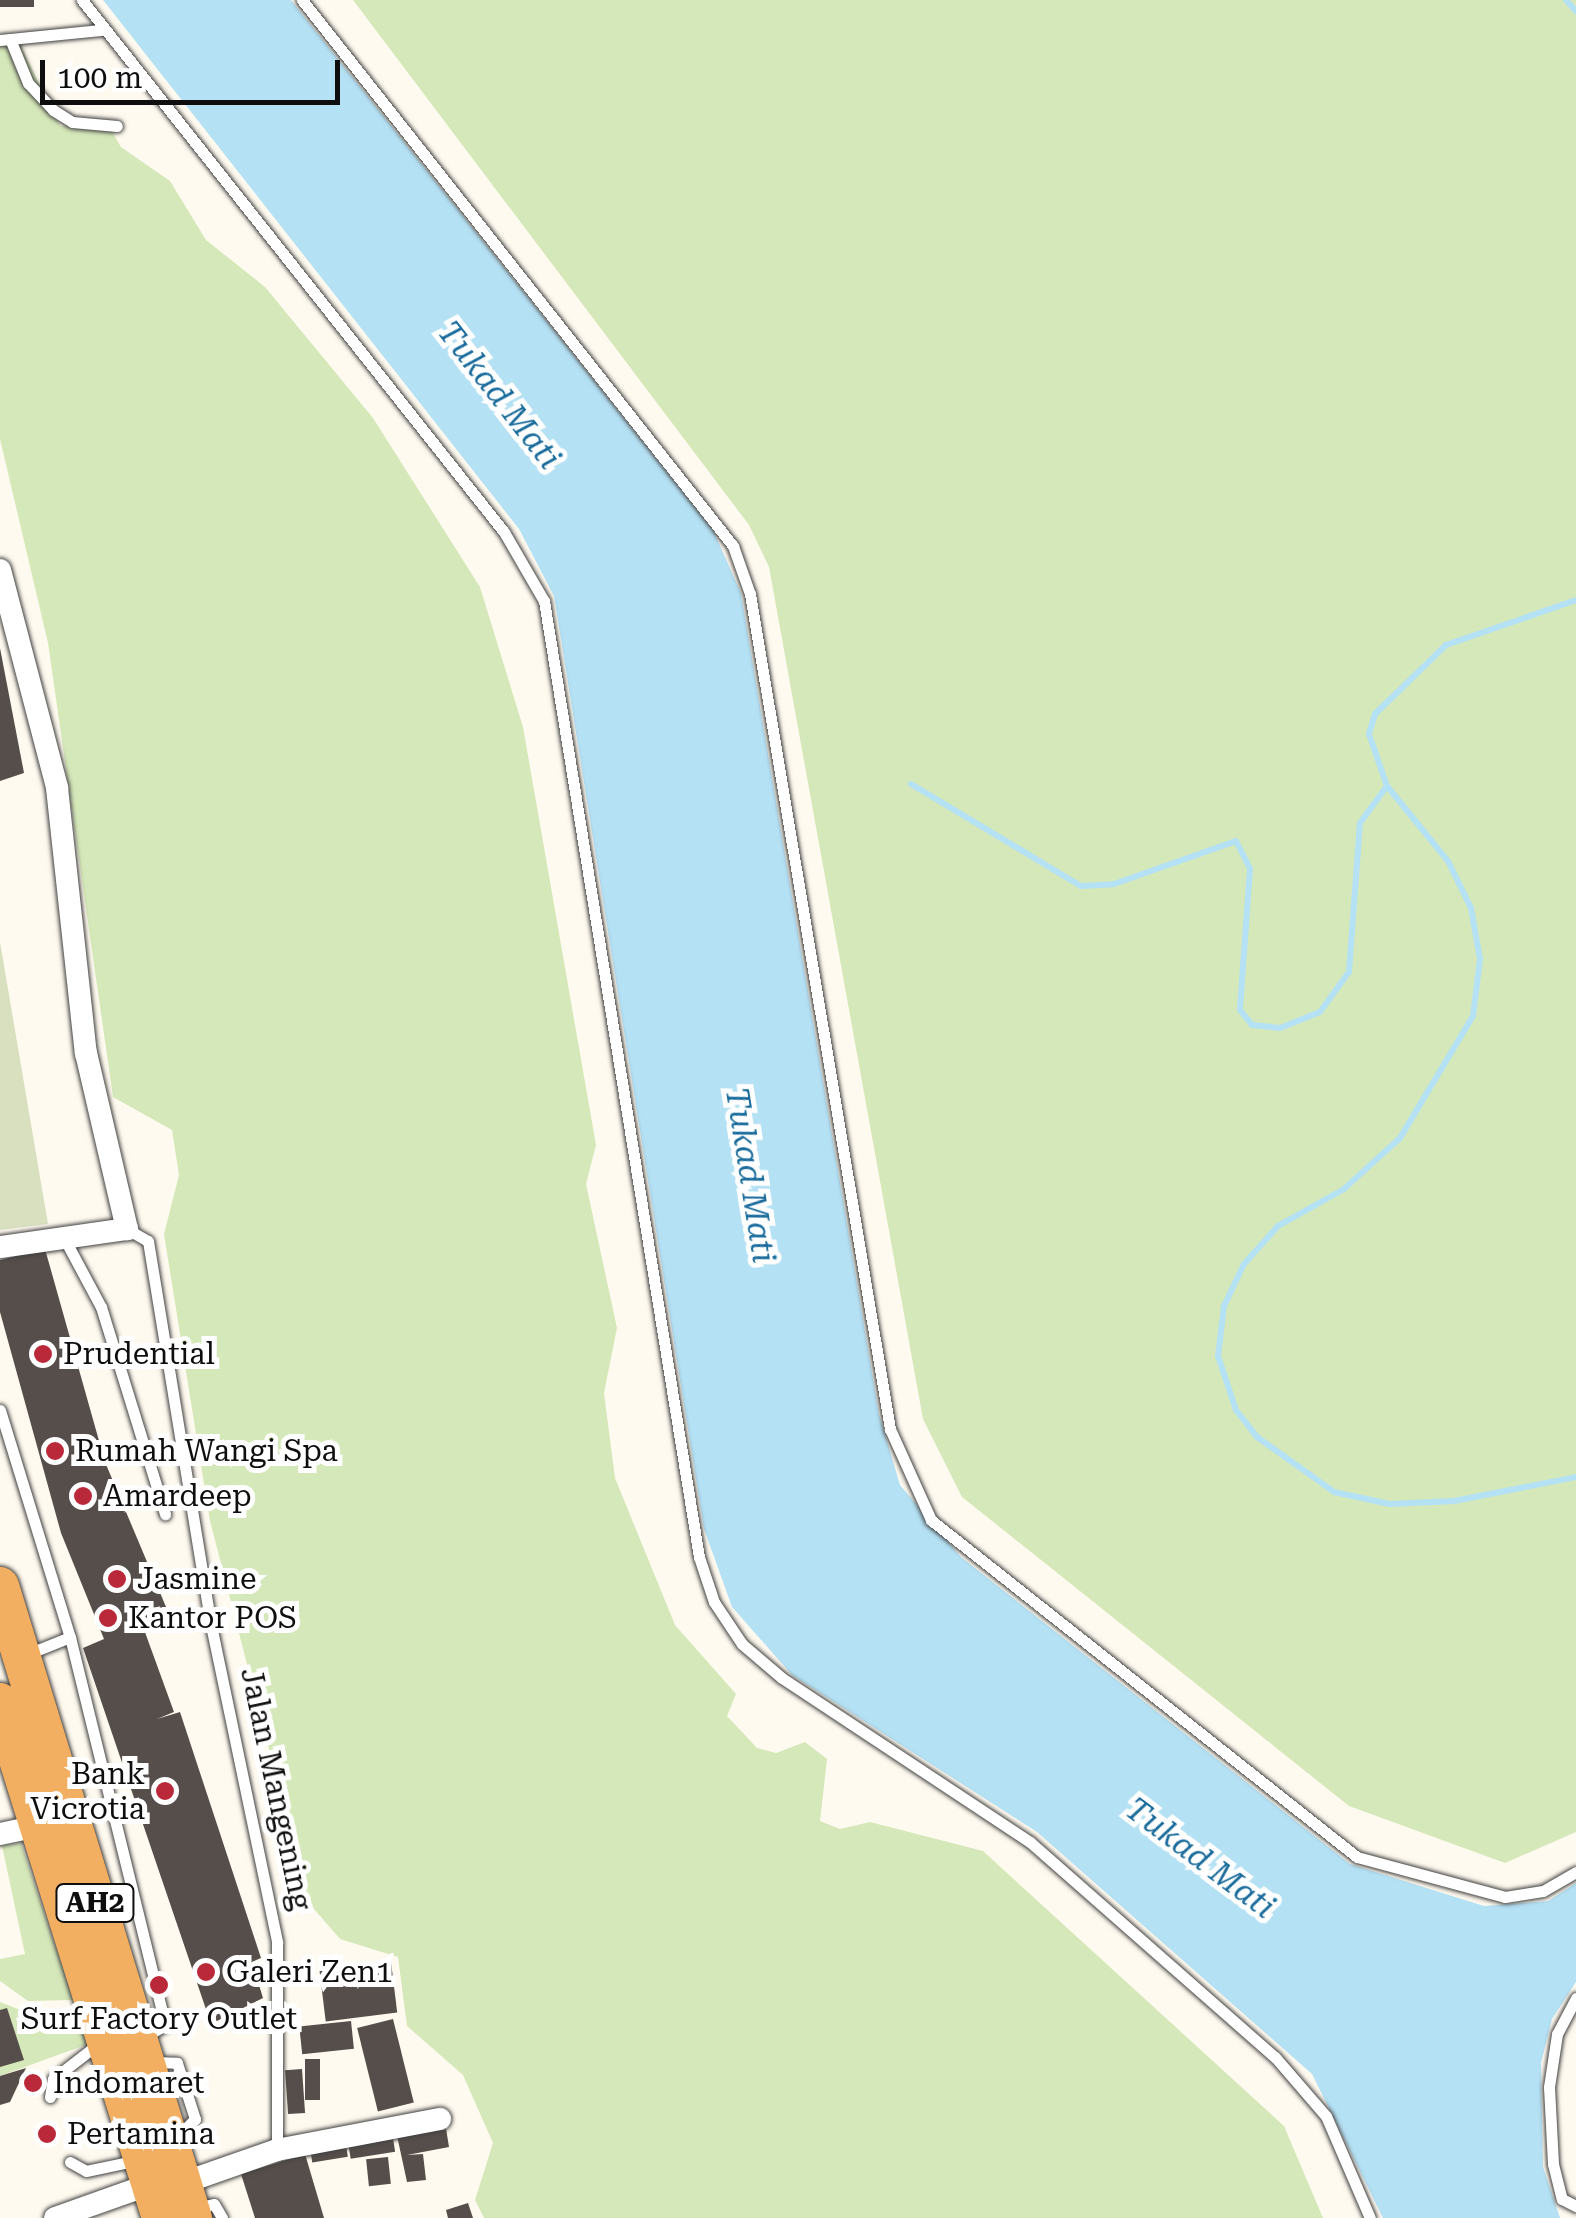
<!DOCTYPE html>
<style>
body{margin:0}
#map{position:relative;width:1576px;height:2218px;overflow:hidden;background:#fffaef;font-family:"Roboto Serif",serif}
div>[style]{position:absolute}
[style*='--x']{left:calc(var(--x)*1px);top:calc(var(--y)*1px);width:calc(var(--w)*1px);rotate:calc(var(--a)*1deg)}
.green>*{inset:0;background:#d5e8b9}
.cemetery>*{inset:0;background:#d8e0c0}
.water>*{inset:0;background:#b5e1f4}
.stream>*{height:6px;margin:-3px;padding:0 3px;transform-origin:3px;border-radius:3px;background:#b5e1f4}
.building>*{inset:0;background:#564e4a;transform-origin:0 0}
.roads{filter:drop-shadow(0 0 2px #414141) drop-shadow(0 0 2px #414141)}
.service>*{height:11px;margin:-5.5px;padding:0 5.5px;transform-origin:5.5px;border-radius:5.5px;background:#fff}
.minor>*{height:22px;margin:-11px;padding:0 11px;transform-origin:11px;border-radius:11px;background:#fff}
.trunk>*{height:38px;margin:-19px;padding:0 19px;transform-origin:19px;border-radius:19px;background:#f2af62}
.dots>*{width:28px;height:28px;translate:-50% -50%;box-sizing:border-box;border:5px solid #fff;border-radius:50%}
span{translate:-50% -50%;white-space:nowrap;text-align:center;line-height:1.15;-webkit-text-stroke:10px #fff;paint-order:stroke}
.shield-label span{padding:2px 8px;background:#fff;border:2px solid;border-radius:8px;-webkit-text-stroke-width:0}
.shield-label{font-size:28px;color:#0e0e0e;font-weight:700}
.poi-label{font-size:30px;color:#0e0e0e}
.left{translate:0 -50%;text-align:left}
.right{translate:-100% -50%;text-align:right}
.street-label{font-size:30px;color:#0e0e0e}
.water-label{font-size:32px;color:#1a6c9c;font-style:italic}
.scale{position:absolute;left:40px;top:60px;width:300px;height:45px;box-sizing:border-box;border:5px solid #0e0e0e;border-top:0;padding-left:12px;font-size:30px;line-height:35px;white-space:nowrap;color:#0e0e0e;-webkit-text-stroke:8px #fff;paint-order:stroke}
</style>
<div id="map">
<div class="green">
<div style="clip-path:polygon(353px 0,1576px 0,1576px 1832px,1505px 1863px,1349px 1806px,962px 1497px,923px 1419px,769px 567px,749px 525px)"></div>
<div style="clip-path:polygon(18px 40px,60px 126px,107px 123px,121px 147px,170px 181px,206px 240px,265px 287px,373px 418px,480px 587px,523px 727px,596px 1145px,586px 1184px,617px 1328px,604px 1393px,615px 1478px,675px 1625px,736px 1694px,727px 1716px,757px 1748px,776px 1753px,805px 1742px,827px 1759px,820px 1821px,840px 1829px,870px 1822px,983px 1851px,1284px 2126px,1323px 2218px,484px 2218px,475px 2200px,493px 2143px,463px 2075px,407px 2026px,398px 1957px,340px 1939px,294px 1886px,290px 1830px,210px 1521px,164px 1234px,179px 1175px,172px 1130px,113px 1097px,48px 643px,0 439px,0 44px)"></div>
<div style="clip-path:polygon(21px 1843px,73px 2000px,28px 2001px,0 1981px,0 1959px,25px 1954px,2px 1846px)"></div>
<div style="clip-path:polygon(0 2002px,38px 2017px,78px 2014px,88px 2044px,0 2076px)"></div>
</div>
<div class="cemetery">
<div style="clip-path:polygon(0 942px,48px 1224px,0 1230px)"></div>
</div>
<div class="water">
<div style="clip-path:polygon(103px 0,291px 0,713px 530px,741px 593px,879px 1414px,900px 1485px,961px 1557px,1350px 1864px,1484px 1906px,1548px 1901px,1576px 1883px,1576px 1982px,1552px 2019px,1541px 2063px,1543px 2167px,1560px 2218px,1383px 2218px,1312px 2074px,1037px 1832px,792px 1675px,732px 1607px,704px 1529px,554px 596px,519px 529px)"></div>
</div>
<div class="stream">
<div style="--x:1566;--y:0;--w:15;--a:48"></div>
<div style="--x:1576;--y:600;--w:138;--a:160.9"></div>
<div style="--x:1446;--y:645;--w:99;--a:135.8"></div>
<div style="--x:1375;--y:714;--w:21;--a:107"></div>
<div style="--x:1369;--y:734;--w:55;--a:70.9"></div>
<div style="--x:1387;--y:786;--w:97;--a:50.9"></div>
<div style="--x:1448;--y:861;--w:52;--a:63.9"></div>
<div style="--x:1471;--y:908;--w:52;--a:80"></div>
<div style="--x:1480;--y:959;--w:57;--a:97"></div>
<div style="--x:1473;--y:1016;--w:142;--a:120.9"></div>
<div style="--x:1400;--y:1138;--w:76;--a:137.7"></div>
<div style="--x:1344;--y:1189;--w:76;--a:150.7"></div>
<div style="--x:1278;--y:1226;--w:51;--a:131.8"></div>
<div style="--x:1244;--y:1264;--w:47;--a:115.5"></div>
<div style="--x:1224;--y:1306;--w:50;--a:96.8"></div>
<div style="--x:1218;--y:1356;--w:57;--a:71.6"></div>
<div style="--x:1236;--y:1410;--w:34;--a:52"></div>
<div style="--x:1257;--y:1437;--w:95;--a:35.5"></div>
<div style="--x:1334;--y:1492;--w:57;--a:12.1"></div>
<div style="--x:1390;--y:1504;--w:64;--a:-2.7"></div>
<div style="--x:1454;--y:1501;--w:124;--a:-11.1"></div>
<div style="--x:911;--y:784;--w:198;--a:31"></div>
<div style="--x:1081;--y:886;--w:33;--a:-3"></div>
<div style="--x:1114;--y:884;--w:129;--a:-19.4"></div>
<div style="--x:1236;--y:841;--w:31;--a:63"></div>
<div style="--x:1250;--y:869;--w:141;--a:94.1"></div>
<div style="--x:1240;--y:1010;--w:19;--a:51"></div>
<div style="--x:1252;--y:1025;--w:28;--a:6"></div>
<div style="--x:1280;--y:1028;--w:43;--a:-21.8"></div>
<div style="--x:1320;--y:1012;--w:49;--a:-54.1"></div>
<div style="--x:1349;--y:972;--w:149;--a:-85.8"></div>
<div style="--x:1360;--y:823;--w:46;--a:-53.9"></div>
</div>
<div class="building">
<div style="left:0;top:0;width:34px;height:7px"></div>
<div style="clip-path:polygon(0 648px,24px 773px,0 781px)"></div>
<div style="clip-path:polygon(45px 1249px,105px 1462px,169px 1614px,142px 1624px,174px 1712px,157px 1719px,180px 1712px,261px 1958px,252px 1962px,263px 1998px,211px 2024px,83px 1648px,104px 1639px,61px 1533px,0 1312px,0 1260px)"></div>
<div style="left:391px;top:1962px;width:51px;height:72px;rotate:83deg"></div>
<div style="clip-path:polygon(7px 2008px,24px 2060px,0 2067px,0 2010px)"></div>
<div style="left:393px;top:2019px;width:86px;height:37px;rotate:76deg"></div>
<div style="left:351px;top:2021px;width:28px;height:52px;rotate:84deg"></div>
<div style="left:305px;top:2059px;width:15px;height:41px"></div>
<div style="clip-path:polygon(26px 2068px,10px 2102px,0 2105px,0 2076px)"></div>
<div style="left:302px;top:2069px;width:44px;height:17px;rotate:86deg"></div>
<div style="clip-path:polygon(445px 2122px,449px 2147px,407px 2155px,423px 2154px,426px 2180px,407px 2182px,396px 2131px)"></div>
<div style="left:392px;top:2132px;width:20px;height:45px;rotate:81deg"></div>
<div style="left:345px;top:2139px;width:18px;height:36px;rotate:81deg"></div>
<div style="clip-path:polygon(305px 2154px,324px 2218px,255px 2218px,241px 2174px)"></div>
<div style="left:388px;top:2157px;width:27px;height:22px;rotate:84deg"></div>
<div style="clip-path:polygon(468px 2203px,473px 2218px,448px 2218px,446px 2210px)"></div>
</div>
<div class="roads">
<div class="service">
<div style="--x:82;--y:0;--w:679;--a:51.58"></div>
<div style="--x:504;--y:532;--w:80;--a:59.9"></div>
<div style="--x:544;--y:601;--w:968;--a:80.79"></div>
<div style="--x:699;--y:1557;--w:47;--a:71.6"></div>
<div style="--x:714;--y:1602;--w:50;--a:56.3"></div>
<div style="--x:742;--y:1644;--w:52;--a:40.4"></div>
<div style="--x:782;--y:1678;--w:297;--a:33.5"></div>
<div style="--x:1030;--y:1842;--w:326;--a:41.3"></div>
<div style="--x:1275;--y:2057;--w:78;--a:49.2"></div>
<div style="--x:1326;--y:2116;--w:111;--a:66.7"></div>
<div style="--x:302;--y:0;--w:696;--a:51.71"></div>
<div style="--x:733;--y:546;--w:51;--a:70.5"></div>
<div style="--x:750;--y:594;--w:847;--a:80.48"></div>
<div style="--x:890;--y:1429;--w:100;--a:65.7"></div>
<div style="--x:931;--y:1520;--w:543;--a:38.35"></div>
<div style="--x:1357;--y:1857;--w:153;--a:15.1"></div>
<div style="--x:1505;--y:1897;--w:38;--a:-9"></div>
<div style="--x:1543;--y:1891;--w:38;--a:-30"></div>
<div style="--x:10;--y:39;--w:48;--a:67.8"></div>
<div style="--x:28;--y:83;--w:37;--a:47"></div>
<div style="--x:53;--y:110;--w:22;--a:32"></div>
<div style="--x:72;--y:122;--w:45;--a:5.1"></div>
<div style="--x:0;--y:40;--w:101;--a:-5.7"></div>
<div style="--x:127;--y:1229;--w:24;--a:30"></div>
<div style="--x:148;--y:1241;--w:394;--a:80.7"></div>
<div style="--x:212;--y:1630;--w:319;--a:78.2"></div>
<div style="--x:277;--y:1942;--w:208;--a:90"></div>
<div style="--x:64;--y:1238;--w:78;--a:61.8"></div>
<div style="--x:101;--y:1307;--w:217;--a:72.8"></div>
<div style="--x:0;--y:1410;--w:238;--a:72.9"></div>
<div style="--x:70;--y:1637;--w:399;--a:76.2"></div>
<div style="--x:165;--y:2025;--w:22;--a:150"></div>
<div style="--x:25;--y:1655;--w:48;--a:-21.8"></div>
<div style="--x:1576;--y:1998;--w:41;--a:117.8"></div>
<div style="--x:1557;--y:2034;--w:54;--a:98.6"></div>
<div style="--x:1549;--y:2087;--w:77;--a:87"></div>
<div style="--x:1553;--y:2164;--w:36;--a:76"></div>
<div style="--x:1562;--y:2199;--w:16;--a:27"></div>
<div style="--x:153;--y:2062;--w:24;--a:2"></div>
<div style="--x:177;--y:2063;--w:59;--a:72.2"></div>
<div style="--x:195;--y:2119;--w:25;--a:135"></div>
<div style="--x:50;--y:2097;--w:18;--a:-81"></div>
<div style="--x:53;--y:2079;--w:57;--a:-37.9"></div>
<div style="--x:70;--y:2162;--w:18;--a:29"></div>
<div style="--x:86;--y:2171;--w:53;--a:-11.9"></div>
<div style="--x:195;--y:2208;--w:19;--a:-12"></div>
<div style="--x:214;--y:2204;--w:16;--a:60"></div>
</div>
<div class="minor">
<div style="--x:0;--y:570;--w:225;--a:75.3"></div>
<div style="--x:57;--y:788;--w:267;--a:83.8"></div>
<div style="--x:86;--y:1053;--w:181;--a:76.9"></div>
<div style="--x:127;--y:1229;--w:128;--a:171.9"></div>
<div style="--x:0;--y:1834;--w:44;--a:-11.8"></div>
<div style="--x:183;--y:2183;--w:100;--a:-19.3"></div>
<div style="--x:277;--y:2150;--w:166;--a:-10.8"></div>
<div style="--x:55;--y:2218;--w:102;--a:-19.5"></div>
</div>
<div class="trunk">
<div style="--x:0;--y:1586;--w:661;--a:73.02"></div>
<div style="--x:0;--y:1702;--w:541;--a:72.67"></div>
</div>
</div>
<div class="dots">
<div style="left:43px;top:1354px;background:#ba293a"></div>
<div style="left:55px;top:1451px;background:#ba293a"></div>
<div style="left:83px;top:1496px;background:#ba293a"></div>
<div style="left:117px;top:1579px;background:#ba293a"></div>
<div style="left:108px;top:1618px;background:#ba293a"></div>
<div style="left:165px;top:1791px;background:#ba293a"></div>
<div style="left:206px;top:1972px;background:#ba293a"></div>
<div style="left:159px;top:1985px;background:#ba293a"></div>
<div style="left:33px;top:2083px;background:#ba293a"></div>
<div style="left:47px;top:2134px;background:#ba293a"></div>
</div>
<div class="shield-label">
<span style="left:95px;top:1903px">AH2</span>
</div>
<div class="poi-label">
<span class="left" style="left:63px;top:1354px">Prudential</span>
<span class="left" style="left:75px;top:1451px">Rumah Wangi Spa</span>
<span class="left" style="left:103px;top:1496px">Amardeep</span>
<span class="left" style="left:137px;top:1579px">Jasmine</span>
<span class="left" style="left:128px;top:1618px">Kantor POS</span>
<span class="right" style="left:145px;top:1791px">Bank<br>Vicrotia</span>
<span class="left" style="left:226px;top:1972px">Galeri Zen1</span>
<span style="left:159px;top:2019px">Surf Factory Outlet</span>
<span class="left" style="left:53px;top:2083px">Indomaret</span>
<span class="left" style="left:67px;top:2134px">Pertamina</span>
</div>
<div class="street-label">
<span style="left:276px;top:1789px;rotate:78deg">Jalan Mangening</span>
</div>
<div class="water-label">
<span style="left:499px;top:395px;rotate:52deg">Tukad Mati</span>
<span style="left:750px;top:1175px;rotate:81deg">Tukad Mati</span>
<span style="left:1200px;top:1858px;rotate:37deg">Tukad Mati</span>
</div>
<div class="scale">100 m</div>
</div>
